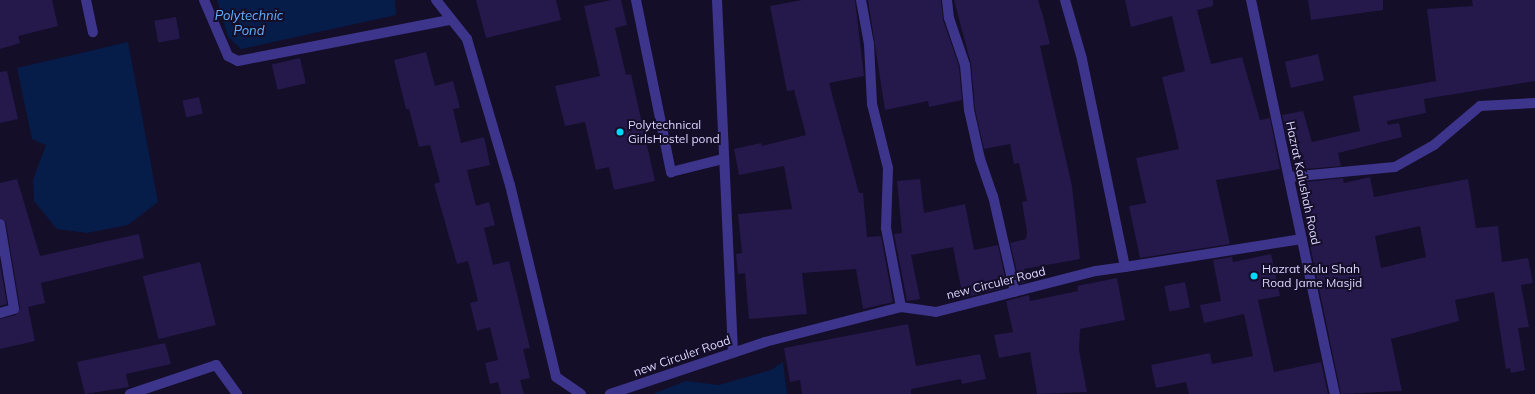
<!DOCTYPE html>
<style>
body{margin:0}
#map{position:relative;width:1535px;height:394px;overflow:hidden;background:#140e29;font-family:Mulish,sans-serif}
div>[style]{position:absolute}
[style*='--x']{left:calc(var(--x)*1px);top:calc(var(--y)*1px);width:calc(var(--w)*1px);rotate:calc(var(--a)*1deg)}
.water>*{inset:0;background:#061c49}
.building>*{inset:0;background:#25184b;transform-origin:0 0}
.minor>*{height:10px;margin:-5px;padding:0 5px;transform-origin:5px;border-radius:5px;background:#3d358b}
.dots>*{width:11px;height:11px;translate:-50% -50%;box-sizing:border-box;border:2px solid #140e29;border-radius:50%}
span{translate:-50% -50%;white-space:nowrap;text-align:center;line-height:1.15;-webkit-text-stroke:4px #140e29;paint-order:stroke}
.poi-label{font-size:12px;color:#dcd6ff}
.left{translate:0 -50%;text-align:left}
.street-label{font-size:12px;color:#dcd6ff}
.water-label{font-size:13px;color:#64b0ff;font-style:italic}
</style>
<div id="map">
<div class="water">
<div style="clip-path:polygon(217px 0,395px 0,396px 15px,241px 49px,228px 37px)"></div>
<div style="clip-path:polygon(128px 42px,158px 202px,128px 225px,87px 233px,57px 229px,34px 201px,33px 180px,46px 145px,32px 139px,17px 68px)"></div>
<div style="clip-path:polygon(783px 362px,787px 394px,653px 394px,686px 381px,719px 385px,771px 370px)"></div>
</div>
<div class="building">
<div style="clip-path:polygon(0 0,52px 0,58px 26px,18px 36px,20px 43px,0 49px)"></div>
<div style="clip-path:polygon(476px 0,556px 0,561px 20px,486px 38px)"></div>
<div style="clip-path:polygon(611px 0,621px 0,627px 25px,615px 28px,626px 75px,631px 74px,655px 181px,614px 190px,609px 167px,596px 170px,585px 122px,565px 126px,555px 86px,600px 76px,584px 6px)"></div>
<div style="clip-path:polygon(802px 0,855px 0,864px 76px,829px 83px,859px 193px,863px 193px,867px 237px,881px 236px,893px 302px,863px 309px,856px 269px,802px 273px,807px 314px,749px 319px,745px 273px,738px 274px,736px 254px,742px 253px,738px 214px,792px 209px,784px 166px,739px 175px,734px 149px,761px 143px,762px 146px,806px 135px,794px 90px,787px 91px,770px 6px)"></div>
<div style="clip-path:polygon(868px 0,941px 0,943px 20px,959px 66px,962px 100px,929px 107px,928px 101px,885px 110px)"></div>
<div style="clip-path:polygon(954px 0,1038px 0,1043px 16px,1050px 44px,1040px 46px,1072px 186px,1080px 259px,1024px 269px,1027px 282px,1020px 284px,1010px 243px,1026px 239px,1027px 232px,1022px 202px,1027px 201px,1019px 163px,1014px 164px,1010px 144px,984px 149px,975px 109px,971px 64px)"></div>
<div style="clip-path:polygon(1125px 0,1213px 0,1213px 6px,1197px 10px,1211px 64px,1242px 57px,1260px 120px,1270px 118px,1280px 169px,1216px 180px,1230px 244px,1140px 258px,1129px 206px,1146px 203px,1136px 158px,1179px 149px,1162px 77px,1185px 71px,1172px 16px,1131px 27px)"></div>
<div style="clip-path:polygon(1308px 0,1383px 0,1383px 10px,1311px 20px)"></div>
<div style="clip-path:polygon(1472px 0,1535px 0,1535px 81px,1424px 99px,1426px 113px,1387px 121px,1388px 125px,1399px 123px,1402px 137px,1338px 153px,1341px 166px,1294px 170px,1282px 115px,1303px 111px,1312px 142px,1360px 131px,1353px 96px,1436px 81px,1427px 9px,1473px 6px)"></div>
<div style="left:176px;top:17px;width:22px;height:22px;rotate:80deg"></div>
<div style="clip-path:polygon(426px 52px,435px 86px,453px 81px,460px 108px,453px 109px,461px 143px,484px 137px,490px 165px,467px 170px,476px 206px,489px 202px,495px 225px,484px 228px,493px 265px,509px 261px,530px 348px,523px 349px,530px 378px,520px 380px,524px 394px,501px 394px,498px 382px,490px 384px,485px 363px,498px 360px,490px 327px,477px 331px,470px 303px,478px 301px,468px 261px,457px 264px,434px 184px,440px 182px,430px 145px,419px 147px,409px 109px,406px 109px,394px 60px)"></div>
<div style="left:1318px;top:54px;width:27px;height:34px;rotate:77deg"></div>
<div style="left:300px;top:58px;width:26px;height:29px;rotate:77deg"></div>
<div style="clip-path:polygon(7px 71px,18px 119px,0 123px,0 72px)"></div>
<div style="left:199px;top:97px;width:17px;height:17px;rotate:77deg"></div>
<div style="clip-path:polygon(evenodd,1370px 177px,1374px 197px,1468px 179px,1476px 228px,1498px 226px,1502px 262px,1528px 258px,1533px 283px,1521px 285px,1529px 327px,1518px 328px,1525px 370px,1511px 373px,1510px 368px,1506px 369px,1494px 292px,1455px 300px,1459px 321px,1391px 339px,1402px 391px,1341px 394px,1297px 183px,1343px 178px,1344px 183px,1370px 177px,1420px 226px,1426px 257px,1381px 268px,1375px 236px,1420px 226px)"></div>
<div style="clip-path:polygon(17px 179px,40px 256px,139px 234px,144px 258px,41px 283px,45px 303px,28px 307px,35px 341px,0 349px,0 319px,16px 315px,20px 308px,6px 223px,0 218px,0 183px)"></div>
<div style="clip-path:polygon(920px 179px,924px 213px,965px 204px,974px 250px,998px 245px,1007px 287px,963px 298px,953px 247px,911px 255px,920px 299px,907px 301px,894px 234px,902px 233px,897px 181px)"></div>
<div style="clip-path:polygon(1271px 254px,1280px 296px,1258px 300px,1274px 372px,1321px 362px,1328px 394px,1189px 394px,1186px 382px,1156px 388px,1151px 365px,1210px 353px,1212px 364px,1253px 356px,1244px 314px,1204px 323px,1200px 305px,1221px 301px,1213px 260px,1232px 257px,1233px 262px)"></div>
<div style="left:200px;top:262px;width:65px;height:59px;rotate:76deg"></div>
<div style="clip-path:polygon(0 264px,7px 304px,0 306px)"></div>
<div style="clip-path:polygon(1117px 278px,1125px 320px,1080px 329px,1079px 350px,1087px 392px,1037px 394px,1030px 352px,999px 358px,994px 335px,1013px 332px,1006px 301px,1029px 295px,1030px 301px,1078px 291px,1077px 286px)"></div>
<div style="left:1185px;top:282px;width:26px;height:21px;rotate:79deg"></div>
<div style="clip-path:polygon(908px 324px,916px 366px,980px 354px,986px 379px,962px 384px,961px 379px,911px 389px,911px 394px,802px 394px,800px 380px,790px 382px,784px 348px)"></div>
<div style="clip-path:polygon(165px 343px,171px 364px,126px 374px,129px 387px,85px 394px,77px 362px)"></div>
</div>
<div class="minor">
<div style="--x:86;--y:0;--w:33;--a:78"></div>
<div style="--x:204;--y:0;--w:61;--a:66.8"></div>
<div style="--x:228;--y:56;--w:11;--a:27"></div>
<div style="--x:238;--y:61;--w:215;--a:-11"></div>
<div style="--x:436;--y:0;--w:50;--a:51.5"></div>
<div style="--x:467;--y:39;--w:152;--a:73.6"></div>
<div style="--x:510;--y:185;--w:197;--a:76.5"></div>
<div style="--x:556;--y:377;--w:30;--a:34"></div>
<div style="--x:636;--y:0;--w:176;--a:78.5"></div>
<div style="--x:671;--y:172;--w:54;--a:-14"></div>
<div style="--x:717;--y:0;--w:353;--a:87.4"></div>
<div style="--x:861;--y:0;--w:45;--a:79.7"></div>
<div style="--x:869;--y:44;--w:60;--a:87.1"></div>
<div style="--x:872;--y:104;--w:66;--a:76"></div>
<div style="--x:888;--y:168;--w:60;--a:91.9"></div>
<div style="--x:886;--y:228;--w:80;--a:79.2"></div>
<div style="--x:947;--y:0;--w:18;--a:84"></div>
<div style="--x:949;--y:18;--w:50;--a:71.2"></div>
<div style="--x:965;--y:65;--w:45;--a:84.9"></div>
<div style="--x:969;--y:110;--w:50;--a:77.3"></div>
<div style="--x:980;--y:159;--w:39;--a:71"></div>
<div style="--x:993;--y:196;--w:98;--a:77.1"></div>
<div style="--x:1251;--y:0;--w:403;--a:78"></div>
<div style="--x:1289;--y:177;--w:106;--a:-5.4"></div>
<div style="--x:1395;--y:167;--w:45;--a:-29.4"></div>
<div style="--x:1434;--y:145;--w:60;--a:-40.3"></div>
<div style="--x:1480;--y:106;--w:55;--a:-3.1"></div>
<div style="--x:0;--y:224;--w:86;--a:80.6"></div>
<div style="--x:14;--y:309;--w:15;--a:164"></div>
<div style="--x:1125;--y:267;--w:179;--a:-9"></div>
<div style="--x:130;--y:394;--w:91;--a:-18.6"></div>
<div style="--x:216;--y:365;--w:36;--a:54"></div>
<div style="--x:610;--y:394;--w:163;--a:-18.5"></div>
<div style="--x:765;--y:342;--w:140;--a:-14.4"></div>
<div style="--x:901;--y:307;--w:35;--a:8"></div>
<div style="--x:936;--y:312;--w:165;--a:-14.4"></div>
<div style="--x:1096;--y:271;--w:29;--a:-8"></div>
<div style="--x:1125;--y:267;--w:212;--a:-101.7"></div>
<div style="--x:1082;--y:59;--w:61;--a:-106.1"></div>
</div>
<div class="dots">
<div style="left:620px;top:132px;background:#02daff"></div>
<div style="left:1254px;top:276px;background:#02daff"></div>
</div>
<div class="poi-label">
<span class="left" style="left:628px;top:132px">Polytechnical<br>GirlsHostel pond</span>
<span class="left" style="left:1262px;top:276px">Hazrat Kalu Shah<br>Road Jame Masjid</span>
</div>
<div class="street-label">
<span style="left:1303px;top:183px;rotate:78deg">Hazrat Kalushah Road</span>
<span style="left:996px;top:283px;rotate:-14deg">new Circuler Road</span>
<span style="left:682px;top:356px;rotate:-19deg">new Circuler Road</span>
</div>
<div class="water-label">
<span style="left:249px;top:23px">Polytechnic<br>Pond</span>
</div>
</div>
